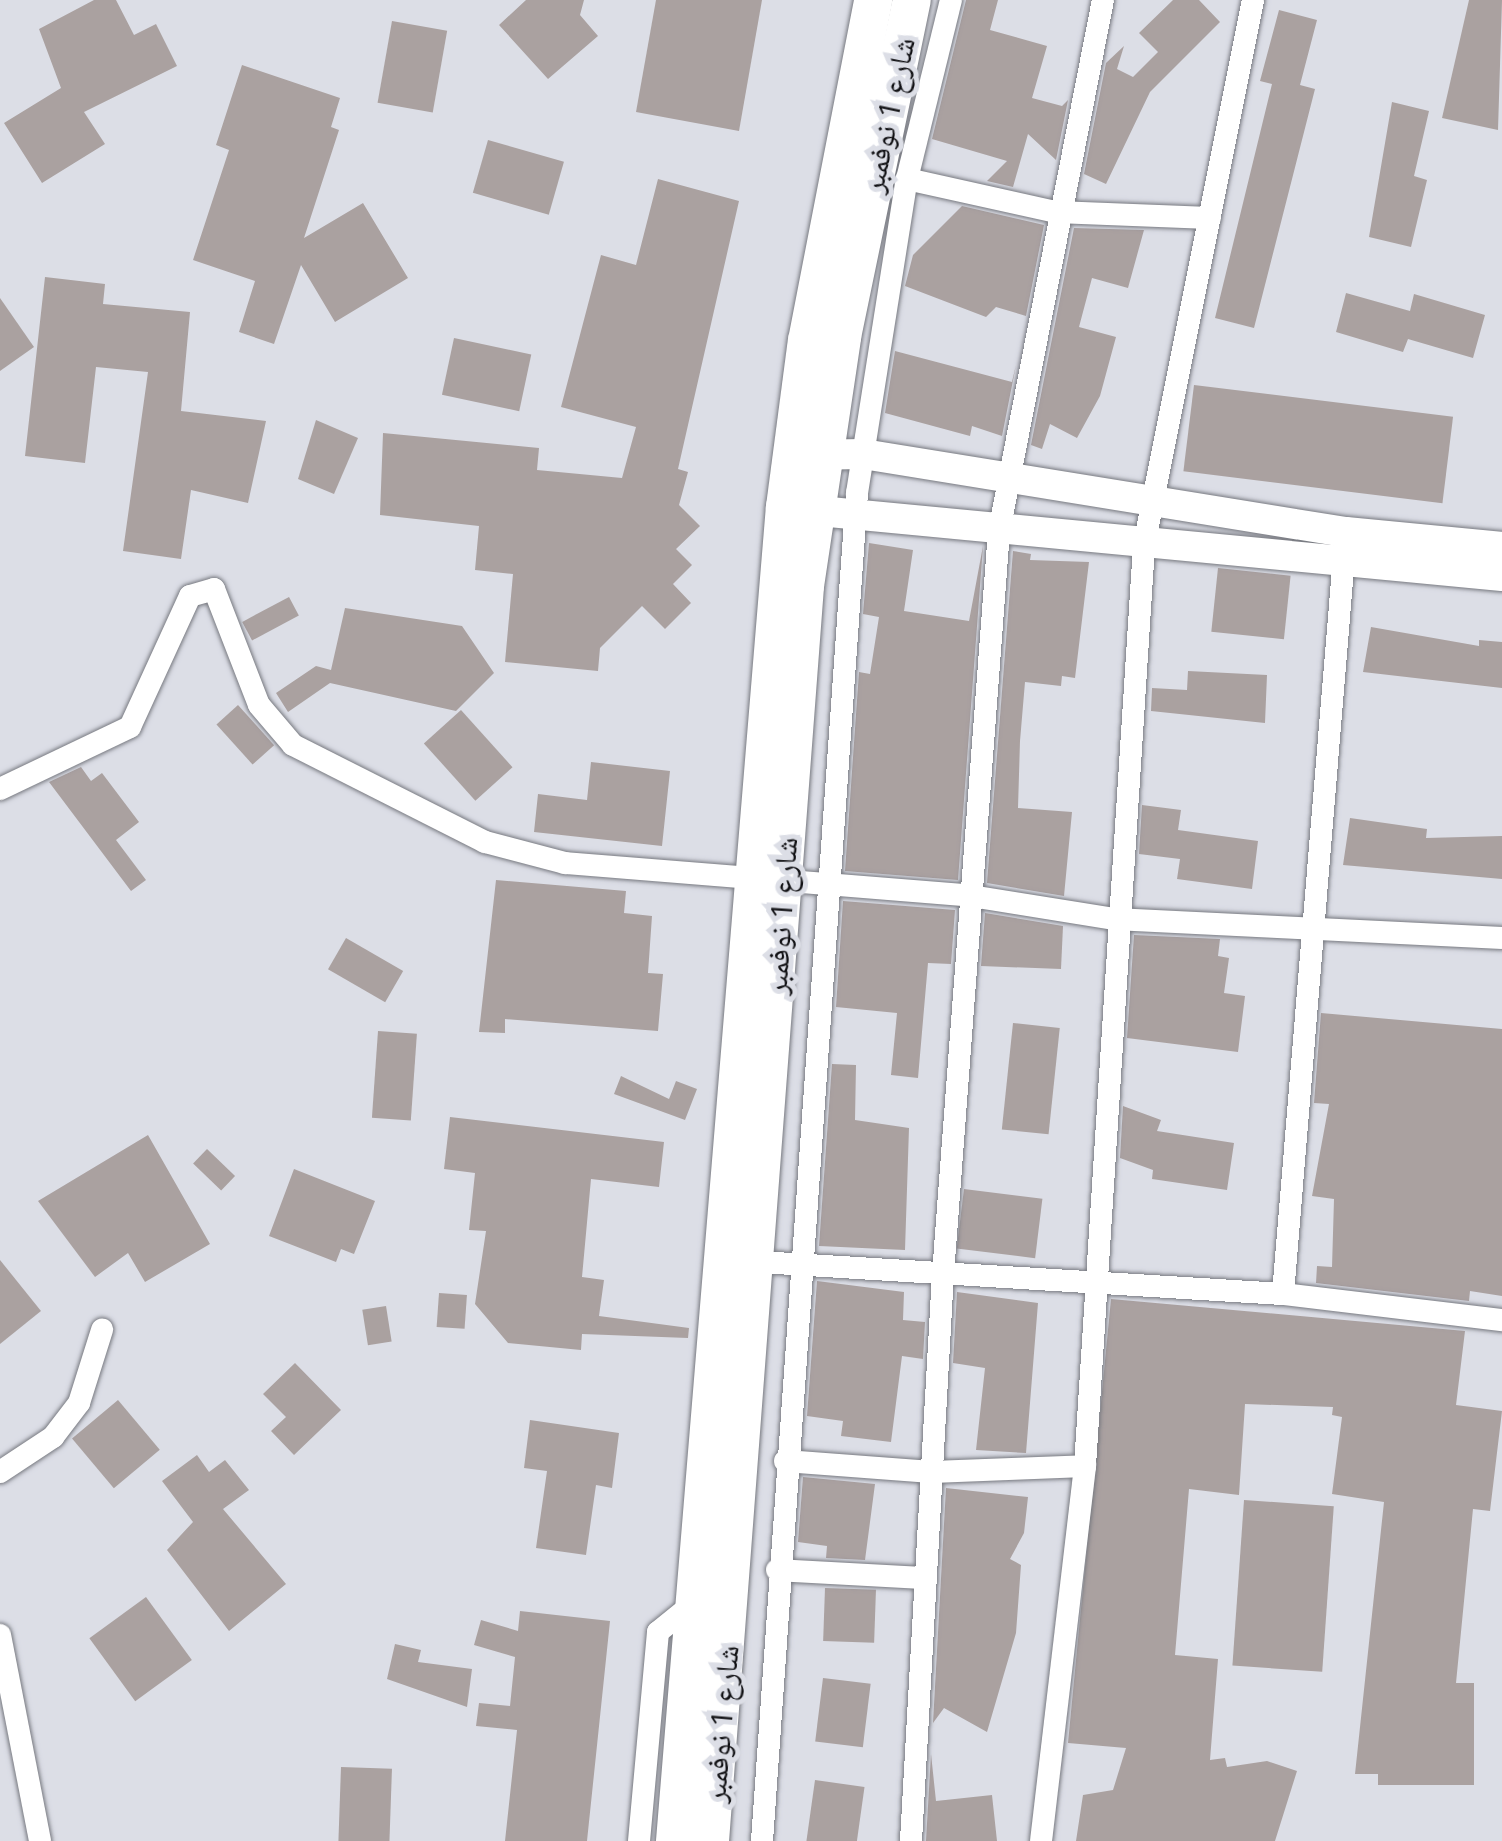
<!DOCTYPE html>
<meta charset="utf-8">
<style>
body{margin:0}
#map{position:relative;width:1502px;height:1841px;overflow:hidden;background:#dcdee6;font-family:"Open Sans","Noto Naskh Arabic",sans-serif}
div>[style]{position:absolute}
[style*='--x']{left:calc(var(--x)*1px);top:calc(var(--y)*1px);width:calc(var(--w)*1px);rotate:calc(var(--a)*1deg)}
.building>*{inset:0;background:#aaa1a0;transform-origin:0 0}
.roads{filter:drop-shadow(0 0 2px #777980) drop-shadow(0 0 2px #777980)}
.minor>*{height:22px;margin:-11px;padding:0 11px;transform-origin:11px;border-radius:11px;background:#fff}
.tertiary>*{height:30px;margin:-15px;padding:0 15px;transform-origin:15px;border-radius:15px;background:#fff}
.primary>*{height:38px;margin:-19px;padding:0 19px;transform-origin:19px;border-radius:19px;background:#fff}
span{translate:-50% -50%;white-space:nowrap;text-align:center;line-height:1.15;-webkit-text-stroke:10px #dcdee6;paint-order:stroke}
.street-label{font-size:30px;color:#101013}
</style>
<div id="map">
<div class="building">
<div style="clip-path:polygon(94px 0,116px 0,134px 35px,156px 24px,177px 66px,84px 112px,105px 144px,42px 183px,4px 123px,61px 88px,39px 29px)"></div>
<div style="clip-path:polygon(526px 0,584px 0,580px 15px,598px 36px,548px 79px,499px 25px)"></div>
<div style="clip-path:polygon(656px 0,762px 0,739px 131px,636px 112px)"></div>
<div style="clip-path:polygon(966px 0,998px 0,990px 30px,1047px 46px,1032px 98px,1062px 106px,1068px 100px,1056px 160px,1028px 134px,1013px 187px,987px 181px,1007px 161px,932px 139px)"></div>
<div style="clip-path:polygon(1173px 0,1199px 0,1220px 22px,1150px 92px,1106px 184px,1084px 174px,1106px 63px,1124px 46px,1117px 69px,1133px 77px,1158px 52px,1139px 33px)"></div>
<div style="clip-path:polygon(1469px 0,1502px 0,1498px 130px,1442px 118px)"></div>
<div style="clip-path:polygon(1279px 10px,1317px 20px,1300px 85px,1315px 89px,1254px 328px,1215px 318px,1272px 84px,1260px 81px)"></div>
<div style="left:392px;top:21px;width:56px;height:83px;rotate:10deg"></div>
<div style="clip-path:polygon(242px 65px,340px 98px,331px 127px,339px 130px,304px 238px,363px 203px,408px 278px,335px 322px,301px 265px,274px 344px,239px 332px,255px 281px,193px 260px,229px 150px,216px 145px)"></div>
<div style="clip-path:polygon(1392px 102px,1429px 111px,1414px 176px,1427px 180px,1411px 247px,1369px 237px)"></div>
<div style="left:488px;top:140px;width:79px;height:55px;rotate:16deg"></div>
<div style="clip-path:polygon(658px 179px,739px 201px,678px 469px,688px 472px,679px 505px,700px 526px,676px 549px,692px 565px,673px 584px,691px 603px,665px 629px,642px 606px,600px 648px,598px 671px,505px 662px,513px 574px,475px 570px,479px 526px,380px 515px,383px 433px,539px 448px,537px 470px,622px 478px,636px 427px,561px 407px,601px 255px,636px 265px)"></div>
<div style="clip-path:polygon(962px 206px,1044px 225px,1026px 316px,996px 307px,986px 317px,905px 286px,913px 255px)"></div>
<div style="clip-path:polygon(1074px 228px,1144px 230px,1128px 288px,1092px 278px,1079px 327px,1116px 337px,1100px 396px,1077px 438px,1050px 424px,1042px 449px,1031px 445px)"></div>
<div style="clip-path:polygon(45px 277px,105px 284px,103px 304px,190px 312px,181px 411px,266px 421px,248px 503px,191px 490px,181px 559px,123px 551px,148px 372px,96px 367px,85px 463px,25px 456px)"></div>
<div style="clip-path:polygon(1346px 293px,1410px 311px,1414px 294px,1485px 315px,1473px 358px,1408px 339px,1403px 352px,1336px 332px)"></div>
<div style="clip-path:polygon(0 298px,34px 347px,0 371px)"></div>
<div style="left:454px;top:338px;width:79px;height:58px;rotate:12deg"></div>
<div style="clip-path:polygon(895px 351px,1012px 382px,1016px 365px,1002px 436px,972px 426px,970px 436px,885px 413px)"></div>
<div style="left:1194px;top:385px;width:261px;height:87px;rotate:7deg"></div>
<div style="clip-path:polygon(316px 420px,358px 438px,334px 494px,298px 479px)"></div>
<div style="clip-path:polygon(869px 543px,913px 550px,904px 611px,969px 621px,983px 546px,958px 880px,845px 871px,859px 672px,870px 674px,879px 617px,863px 614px)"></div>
<div style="clip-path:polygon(1013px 551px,1031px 554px,1030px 560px,1089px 562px,1075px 678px,1062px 676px,1061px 686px,1025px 682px,1020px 741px,1018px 808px,1072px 812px,1064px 896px,987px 883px)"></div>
<div style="left:1218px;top:568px;width:73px;height:64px;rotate:6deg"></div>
<div style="left:289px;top:597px;width:21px;height:53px;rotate:62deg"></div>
<div style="clip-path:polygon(345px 608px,462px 626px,494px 673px,456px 711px,330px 683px,288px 712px,276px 693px,316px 666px,331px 670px)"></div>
<div style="clip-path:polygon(1371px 627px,1479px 646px,1479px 640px,1502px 642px,1502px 688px,1363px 672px)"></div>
<div style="clip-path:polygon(1188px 671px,1267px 675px,1265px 723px,1151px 711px,1152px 688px,1187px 690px)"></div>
<div style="left:238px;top:705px;width:54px;height:29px;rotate:48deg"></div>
<div style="left:461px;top:710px;width:77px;height:50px;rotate:48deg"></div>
<div style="clip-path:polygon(591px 762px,670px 771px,662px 846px,534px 832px,538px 794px,587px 800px)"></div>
<div style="clip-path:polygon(81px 767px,91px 781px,102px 773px,139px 822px,116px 840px,146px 880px,131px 891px,49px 782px)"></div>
<div style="clip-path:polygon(1142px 805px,1181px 810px,1178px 830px,1258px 841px,1252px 889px,1177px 879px,1180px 859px,1139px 854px)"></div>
<div style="clip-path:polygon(1350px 818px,1427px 829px,1426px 838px,1502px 836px,1502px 879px,1343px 865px)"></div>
<div style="clip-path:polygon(496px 880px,626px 891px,624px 913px,652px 916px,648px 973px,663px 974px,658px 1031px,505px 1019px,505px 1033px,479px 1032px)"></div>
<div style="clip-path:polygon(843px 901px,955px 910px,951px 964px,928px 963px,918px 1078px,891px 1075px,897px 1013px,836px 1007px)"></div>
<div style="clip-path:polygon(985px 913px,1063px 926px,1061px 969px,981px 966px)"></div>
<div style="clip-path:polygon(1134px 935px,1220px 939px,1218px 956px,1229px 958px,1224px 993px,1245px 996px,1238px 1052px,1127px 1038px)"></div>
<div style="left:346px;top:938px;width:66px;height:36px;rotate:30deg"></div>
<div style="clip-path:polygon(1321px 1013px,1502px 1029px,1502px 1296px,1470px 1291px,1469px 1301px,1316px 1283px,1317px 1266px,1332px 1267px,1334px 1199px,1312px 1196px,1329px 1104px,1314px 1103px)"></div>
<div style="left:1013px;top:1023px;width:47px;height:107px;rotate:6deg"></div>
<div style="left:378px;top:1031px;width:39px;height:87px;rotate:4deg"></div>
<div style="clip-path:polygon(832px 1064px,856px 1065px,855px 1120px,909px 1128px,905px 1250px,819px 1246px)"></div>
<div style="clip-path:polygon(621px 1076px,669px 1099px,676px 1081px,697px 1089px,685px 1120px,614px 1094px)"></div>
<div style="clip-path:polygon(1123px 1106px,1161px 1120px,1157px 1131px,1234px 1143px,1227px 1190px,1152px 1179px,1153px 1170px,1120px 1158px)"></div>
<div style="clip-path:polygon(450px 1117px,664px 1142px,659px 1187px,591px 1179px,582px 1277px,604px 1280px,599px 1316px,689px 1328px,688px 1338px,582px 1334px,581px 1350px,508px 1343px,475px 1304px,486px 1231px,469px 1230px,475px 1173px,444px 1169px)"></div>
<div style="clip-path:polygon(148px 1135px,210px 1244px,145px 1282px,128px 1253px,95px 1277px,38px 1201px)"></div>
<div style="left:207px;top:1149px;width:39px;height:20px;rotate:44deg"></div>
<div style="clip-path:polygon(294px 1169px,375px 1201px,354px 1254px,341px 1249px,336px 1262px,269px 1236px)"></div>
<div style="left:964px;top:1189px;width:79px;height:60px;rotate:7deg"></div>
<div style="clip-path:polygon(0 1260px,41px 1311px,0 1344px)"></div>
<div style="clip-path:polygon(817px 1281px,904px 1292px,903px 1320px,925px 1322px,923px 1359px,902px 1356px,891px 1442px,841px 1436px,843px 1421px,807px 1416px)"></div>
<div style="clip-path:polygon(957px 1292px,1038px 1303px,1026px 1453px,976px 1450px,985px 1368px,953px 1363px)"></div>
<div style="left:439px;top:1293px;width:28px;height:34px;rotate:4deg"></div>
<div style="clip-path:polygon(1111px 1299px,1465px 1331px,1456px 1405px,1502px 1411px,1490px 1511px,1473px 1509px,1456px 1683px,1474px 1683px,1474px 1785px,1378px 1785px,1378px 1774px,1355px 1774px,1384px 1502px,1332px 1494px,1342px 1417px,1332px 1415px,1333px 1407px,1245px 1404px,1239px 1495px,1189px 1489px,1175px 1655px,1218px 1659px,1210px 1760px,1225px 1758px,1227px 1767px,1267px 1761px,1297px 1771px,1275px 1841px,1076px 1841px,1083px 1795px,1113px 1790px,1126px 1748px,1068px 1743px)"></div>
<div style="left:386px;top:1306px;width:36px;height:24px;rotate:81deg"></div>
<div style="clip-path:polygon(295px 1363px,341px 1410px,294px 1455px,271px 1431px,286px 1417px,263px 1394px)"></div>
<div style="left:118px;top:1400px;width:65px;height:60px;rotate:50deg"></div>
<div style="clip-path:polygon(530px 1420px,619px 1433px,612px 1488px,596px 1485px,586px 1555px,536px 1548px,547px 1471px,524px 1468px)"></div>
<div style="clip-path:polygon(197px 1455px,209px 1472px,225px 1460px,249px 1490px,223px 1509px,286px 1584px,229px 1631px,167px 1550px,193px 1522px,162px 1481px)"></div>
<div style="clip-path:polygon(803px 1477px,875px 1484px,865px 1560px,826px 1558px,827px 1546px,798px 1542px)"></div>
<div style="clip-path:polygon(946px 1488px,1028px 1497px,1024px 1533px,1010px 1559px,1021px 1565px,1016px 1633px,987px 1732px,944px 1708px,933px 1723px)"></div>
<div style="left:1244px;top:1500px;width:90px;height:166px;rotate:4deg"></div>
<div style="left:825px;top:1588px;width:51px;height:53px;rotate:2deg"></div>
<div style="left:146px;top:1597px;width:78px;height:70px;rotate:54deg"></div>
<div style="clip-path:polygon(520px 1611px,610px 1621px,587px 1841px,505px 1841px,517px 1730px,476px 1726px,479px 1703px,510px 1706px,515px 1657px,474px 1645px,481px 1620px,518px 1631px)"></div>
<div style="clip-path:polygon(395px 1644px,421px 1650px,418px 1662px,472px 1669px,467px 1707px,387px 1679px)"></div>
<div style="left:823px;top:1678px;width:48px;height:64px;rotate:7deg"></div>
<div style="clip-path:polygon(931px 1754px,936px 1801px,992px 1795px,997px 1841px,926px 1841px)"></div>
<div style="left:341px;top:1767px;width:51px;height:74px;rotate:2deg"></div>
<div style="left:815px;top:1780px;width:50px;height:62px;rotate:8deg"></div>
</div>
<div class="roads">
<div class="minor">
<div style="--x:907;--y:179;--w:153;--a:12.5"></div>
<div style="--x:1056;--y:212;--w:154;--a:2.2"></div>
<div style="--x:0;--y:789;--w:144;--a:-25.5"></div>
<div style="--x:130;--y:727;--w:144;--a:-65.4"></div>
<div style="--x:190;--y:596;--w:25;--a:-16"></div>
<div style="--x:214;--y:589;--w:124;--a:68.8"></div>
<div style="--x:259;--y:705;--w:52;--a:49.6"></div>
<div style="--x:293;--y:745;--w:215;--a:26.8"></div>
<div style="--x:485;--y:842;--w:83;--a:14.7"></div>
<div style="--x:565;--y:863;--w:407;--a:4.6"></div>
<div style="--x:971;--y:896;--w:146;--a:9.1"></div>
<div style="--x:1115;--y:919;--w:387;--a:2.8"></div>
<div style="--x:743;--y:1261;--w:541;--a:3.5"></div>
<div style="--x:1283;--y:1294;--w:221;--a:6.8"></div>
<div style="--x:1283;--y:1294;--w:752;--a:-85.27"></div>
<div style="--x:785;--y:1461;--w:147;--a:4.3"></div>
<div style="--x:932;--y:1472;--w:153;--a:-2.2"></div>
<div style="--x:0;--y:1472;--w:64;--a:-33.4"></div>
<div style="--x:53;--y:1437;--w:43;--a:-52.6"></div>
<div style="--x:79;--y:1403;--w:77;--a:-72.5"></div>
<div style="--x:777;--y:1570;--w:149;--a:3.1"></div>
<div style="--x:0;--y:1635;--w:210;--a:79"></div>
<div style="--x:639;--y:1841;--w:210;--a:-84.8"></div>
<div style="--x:658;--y:1632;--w:46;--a:-38.9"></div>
<div style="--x:762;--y:1841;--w:1351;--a:-85.97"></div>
<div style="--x:857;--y:493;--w:318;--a:-81"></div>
<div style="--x:907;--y:179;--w:184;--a:-76.2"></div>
<div style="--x:911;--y:1841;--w:568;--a:-86.77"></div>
<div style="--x:943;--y:1274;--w:745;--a:-85.69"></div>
<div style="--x:999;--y:531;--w:541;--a:-78.92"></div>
<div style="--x:1041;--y:1841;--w:378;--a:-83.3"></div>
<div style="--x:1085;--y:1466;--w:923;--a:-86.33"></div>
<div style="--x:1144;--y:545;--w:556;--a:-78.69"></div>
</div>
<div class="tertiary">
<div style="--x:802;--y:455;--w:61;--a:-0.9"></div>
<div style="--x:863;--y:454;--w:489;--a:9.2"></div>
<div style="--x:1346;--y:532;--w:157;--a:5.5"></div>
<div style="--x:798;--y:509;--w:707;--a:5.44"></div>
</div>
<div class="primary">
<div style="--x:675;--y:1841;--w:1339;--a:-85.29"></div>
<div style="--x:785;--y:507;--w:167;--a:-82.5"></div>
<div style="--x:807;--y:341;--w:347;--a:-79"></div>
<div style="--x:710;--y:1841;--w:1259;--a:-85.67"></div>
<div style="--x:805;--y:586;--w:252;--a:-81.5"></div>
<div style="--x:842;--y:337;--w:344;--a:-78.3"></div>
</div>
</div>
<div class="street-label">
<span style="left:888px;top:115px;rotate:-78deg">شارع 1 نوفمبر</span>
<span style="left:781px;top:916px;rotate:-86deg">شارع 1 نوفمبر</span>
<span style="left:721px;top:1724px;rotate:-85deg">شارع 1 نوفمبر</span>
</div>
</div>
